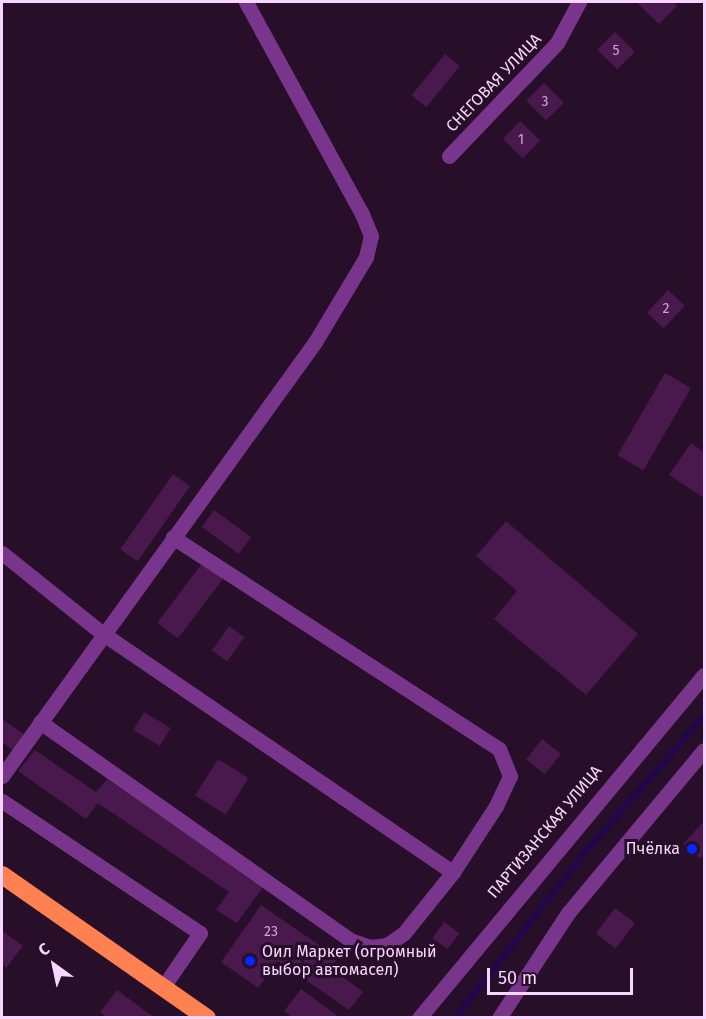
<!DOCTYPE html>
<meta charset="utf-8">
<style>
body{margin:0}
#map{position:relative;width:706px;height:1019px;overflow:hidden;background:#270e29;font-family:"Fira Sans",sans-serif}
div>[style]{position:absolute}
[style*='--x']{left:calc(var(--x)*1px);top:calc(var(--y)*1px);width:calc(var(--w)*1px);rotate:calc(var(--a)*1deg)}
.stream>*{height:6px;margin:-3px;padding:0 3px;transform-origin:3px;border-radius:3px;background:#20064a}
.building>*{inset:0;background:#49184c;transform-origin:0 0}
.minor>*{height:15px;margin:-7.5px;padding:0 7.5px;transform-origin:7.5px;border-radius:7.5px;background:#79358c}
.highway>*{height:18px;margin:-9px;padding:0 9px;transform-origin:9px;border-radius:9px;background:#ff8051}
.dots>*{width:16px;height:16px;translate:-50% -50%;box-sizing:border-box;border:3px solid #270e29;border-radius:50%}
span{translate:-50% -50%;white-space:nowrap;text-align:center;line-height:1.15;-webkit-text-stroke:6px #270e29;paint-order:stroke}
.number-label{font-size:14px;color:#cda6d2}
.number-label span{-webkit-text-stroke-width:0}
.street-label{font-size:16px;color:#f9d6ff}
.poi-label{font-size:16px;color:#f9d6ff}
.right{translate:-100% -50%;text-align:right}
.left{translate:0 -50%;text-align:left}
.frame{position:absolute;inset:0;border:3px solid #f9d6ff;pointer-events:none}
.north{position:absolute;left:24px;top:935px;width:60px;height:60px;-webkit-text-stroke:4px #270e29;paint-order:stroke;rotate:327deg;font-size:16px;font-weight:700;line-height:24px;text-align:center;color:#f9d6ff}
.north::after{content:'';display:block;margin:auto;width:21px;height:27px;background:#f9d6ff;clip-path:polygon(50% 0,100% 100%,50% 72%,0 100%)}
.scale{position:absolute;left:487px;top:968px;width:146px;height:27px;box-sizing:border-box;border:3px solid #f9d6ff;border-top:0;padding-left:8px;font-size:18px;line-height:21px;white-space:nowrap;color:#f9d6ff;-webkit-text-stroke:4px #270e29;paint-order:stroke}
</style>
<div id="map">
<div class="stream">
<div style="--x:455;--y:1018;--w:206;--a:-51.9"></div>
<div style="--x:582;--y:856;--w:186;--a:-48.9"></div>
</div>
<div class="building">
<div style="clip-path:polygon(641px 2px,673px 2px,677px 6px,659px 24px,638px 4px)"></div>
<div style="left:615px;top:32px;width:28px;height:25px;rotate:45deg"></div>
<div style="left:445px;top:54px;width:19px;height:53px;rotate:39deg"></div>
<div style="left:544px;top:83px;width:28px;height:25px;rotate:45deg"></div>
<div style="left:520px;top:121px;width:28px;height:25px;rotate:44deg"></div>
<div style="left:668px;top:290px;width:23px;height:31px;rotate:43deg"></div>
<div style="left:665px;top:373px;width:30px;height:95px;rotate:30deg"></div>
<div style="clip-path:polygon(691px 443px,704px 452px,704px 498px,669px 475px)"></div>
<div style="left:173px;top:474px;width:21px;height:92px;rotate:35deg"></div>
<div style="left:214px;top:510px;width:46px;height:21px;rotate:36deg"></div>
<div style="clip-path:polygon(506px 521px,638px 634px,586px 695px,494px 619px,517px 591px,476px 556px)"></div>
<div style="left:203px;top:562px;width:26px;height:76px;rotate:37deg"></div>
<div style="left:229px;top:626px;width:19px;height:30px;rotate:35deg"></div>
<div style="left:144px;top:712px;width:31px;height:21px;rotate:31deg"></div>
<div style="clip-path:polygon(2px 719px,25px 735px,14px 751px,2px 742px)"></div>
<div style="left:542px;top:739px;width:24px;height:26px;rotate:38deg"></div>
<div style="clip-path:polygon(35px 750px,96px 792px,107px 779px,263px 887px,237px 923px,216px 910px,229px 892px,98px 803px,86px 819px,18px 771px)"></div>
<div style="left:218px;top:759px;width:36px;height:43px;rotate:32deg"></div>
<div style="clip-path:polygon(704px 821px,704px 854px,700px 859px,683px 844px)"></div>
<div style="clip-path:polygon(261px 905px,338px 958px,331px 968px,363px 992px,349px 1010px,278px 961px,258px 988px,221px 962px)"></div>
<div style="left:615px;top:908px;width:25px;height:32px;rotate:37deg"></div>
<div style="left:444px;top:922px;width:19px;height:20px;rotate:36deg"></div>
<div style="clip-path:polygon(2px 931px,23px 946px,6px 968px,2px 964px)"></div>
<div style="clip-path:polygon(301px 989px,338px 1016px,337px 1018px,293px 1018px,284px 1011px)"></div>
<div style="clip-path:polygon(117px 990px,155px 1018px,107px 1018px,100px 1012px)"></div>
</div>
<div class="minor">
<div style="--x:449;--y:156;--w:156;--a:-46.3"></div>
<div style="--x:557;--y:43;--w:47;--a:-61.8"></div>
<div style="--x:2;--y:553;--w:128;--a:38.7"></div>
<div style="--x:102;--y:633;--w:425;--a:34.3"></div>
<div style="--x:40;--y:722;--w:379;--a:35.1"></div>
<div style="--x:350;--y:940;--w:21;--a:19"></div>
<div style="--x:370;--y:947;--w:17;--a:-7"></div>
<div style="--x:387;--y:945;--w:21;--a:-35"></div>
<div style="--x:404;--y:933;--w:78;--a:-51.2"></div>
<div style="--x:453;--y:872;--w:79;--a:-56.9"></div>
<div style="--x:496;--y:806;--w:33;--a:-65"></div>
<div style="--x:510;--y:776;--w:29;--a:-112"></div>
<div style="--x:499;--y:749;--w:389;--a:-147"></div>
<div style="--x:2;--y:776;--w:535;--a:-54.2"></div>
<div style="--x:315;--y:342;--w:99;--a:-59"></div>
<div style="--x:366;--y:257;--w:22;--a:-77"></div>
<div style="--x:371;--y:236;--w:24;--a:-112"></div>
<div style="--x:362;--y:214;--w:242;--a:-118.7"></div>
<div style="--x:2;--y:801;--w:238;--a:33.7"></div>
<div style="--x:200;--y:933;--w:65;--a:124.4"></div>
<div style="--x:419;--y:1018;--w:446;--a:-50.3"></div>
<div style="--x:499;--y:1018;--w:126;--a:-56.7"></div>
<div style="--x:568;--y:913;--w:212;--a:-50.2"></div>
</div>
<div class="highway">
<div style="--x:2;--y:875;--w:250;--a:34.9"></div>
</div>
<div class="dots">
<div style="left:692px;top:849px;background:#0228ff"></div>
<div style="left:250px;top:961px;background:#0228ff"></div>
</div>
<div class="number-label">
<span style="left:616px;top:51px">5</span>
<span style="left:545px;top:102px">3</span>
<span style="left:521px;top:140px">1</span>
<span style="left:666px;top:309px">2</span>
<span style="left:271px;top:932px">23</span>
</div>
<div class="street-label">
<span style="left:494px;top:83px;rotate:-46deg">СНЕГОВАЯ УЛИЦА</span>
<span style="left:545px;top:832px;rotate:-50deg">ПАРТИЗАНСКАЯ УЛИЦА</span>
</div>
<div class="poi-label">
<span class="right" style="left:680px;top:849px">Пчёлка</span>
<span class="left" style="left:262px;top:961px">Оил Маркет (огромный<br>выбор автомасел)</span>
</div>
<div class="frame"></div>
<div class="north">С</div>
<div class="scale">50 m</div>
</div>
